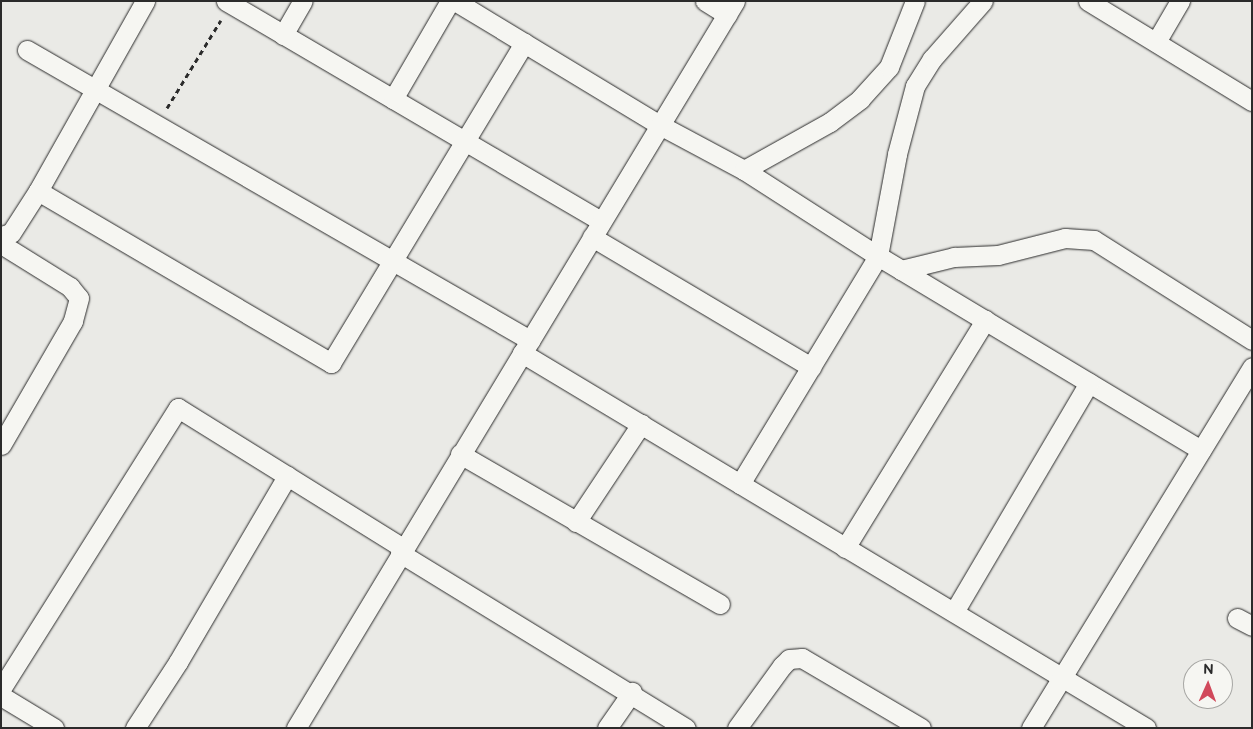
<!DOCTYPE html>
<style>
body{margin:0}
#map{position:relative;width:1253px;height:729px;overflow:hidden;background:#eaeae6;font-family:"Balsamiq Sans",sans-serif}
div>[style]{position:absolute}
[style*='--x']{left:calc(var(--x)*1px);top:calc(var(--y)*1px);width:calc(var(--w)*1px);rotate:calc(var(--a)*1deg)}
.path>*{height:3px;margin-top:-1.5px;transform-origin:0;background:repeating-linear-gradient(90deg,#2b2b2b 0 5px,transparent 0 9px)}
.roads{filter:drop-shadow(0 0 1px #2b2b2b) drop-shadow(0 0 1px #2b2b2b)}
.minor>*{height:19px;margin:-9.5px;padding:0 9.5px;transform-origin:9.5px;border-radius:9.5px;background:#f6f6f2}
span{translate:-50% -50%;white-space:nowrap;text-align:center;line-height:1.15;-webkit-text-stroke:4.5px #f6f6f2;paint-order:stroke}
.frame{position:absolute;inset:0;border:2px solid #2b2b2b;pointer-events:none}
.north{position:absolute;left:1183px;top:659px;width:50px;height:50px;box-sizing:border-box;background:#f6f6f2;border:1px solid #a5a5a2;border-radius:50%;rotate:2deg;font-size:14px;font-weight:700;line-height:20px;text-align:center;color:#2b2b2b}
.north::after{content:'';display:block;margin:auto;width:18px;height:22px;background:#d1495b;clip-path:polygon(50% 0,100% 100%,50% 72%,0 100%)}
</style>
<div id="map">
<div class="path">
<div style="--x:167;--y:108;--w:103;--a:-58.5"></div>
</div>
<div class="roads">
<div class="minor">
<div style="--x:226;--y:1;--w:435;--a:30.4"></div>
<div style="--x:455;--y:1;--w:240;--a:31.2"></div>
<div style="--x:660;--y:125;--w:95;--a:28.2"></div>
<div style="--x:744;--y:170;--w:159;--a:32.7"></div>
<div style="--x:878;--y:256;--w:377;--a:31"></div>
<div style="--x:705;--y:1;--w:26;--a:32"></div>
<div style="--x:1088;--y:1;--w:192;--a:31.4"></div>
<div style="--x:283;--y:35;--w:39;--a:-60"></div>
<div style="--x:1156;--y:42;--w:48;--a:-59.7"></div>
<div style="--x:27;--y:50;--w:581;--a:29.97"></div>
<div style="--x:393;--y:99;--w:113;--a:-59.8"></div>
<div style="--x:744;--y:170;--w:98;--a:-29.2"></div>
<div style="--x:830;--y:122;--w:38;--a:-37"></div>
<div style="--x:860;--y:99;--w:43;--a:-47.8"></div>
<div style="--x:889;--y:67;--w:71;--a:-68.5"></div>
<div style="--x:38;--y:191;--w:340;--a:30.4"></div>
<div style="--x:331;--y:363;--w:374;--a:-58.9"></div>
<div style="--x:1;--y:236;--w:10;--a:-17"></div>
<div style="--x:11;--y:233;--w:50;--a:-57.3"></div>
<div style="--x:38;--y:191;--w:218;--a:-60.6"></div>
<div style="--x:592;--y:237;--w:255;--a:30.7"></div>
<div style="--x:1;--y:244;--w:81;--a:31.9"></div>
<div style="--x:70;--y:287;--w:14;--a:51"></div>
<div style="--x:79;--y:298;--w:24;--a:105"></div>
<div style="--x:73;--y:321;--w:143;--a:120.1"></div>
<div style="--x:901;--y:270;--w:55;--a:-13.8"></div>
<div style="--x:954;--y:257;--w:44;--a:-2.6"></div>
<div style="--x:998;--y:255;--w:69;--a:-14.2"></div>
<div style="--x:1065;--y:238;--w:29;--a:4"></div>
<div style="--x:1094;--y:240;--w:187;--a:32.3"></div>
<div style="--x:522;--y:353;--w:728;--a:31"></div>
<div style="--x:460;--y:454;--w:300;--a:30"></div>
<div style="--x:740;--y:484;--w:267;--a:-58.8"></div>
<div style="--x:878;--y:256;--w:104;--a:-79.4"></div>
<div style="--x:897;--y:154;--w:70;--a:-75.2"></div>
<div style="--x:915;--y:86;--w:32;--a:-58"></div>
<div style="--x:932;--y:59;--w:77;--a:-48.7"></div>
<div style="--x:576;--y:522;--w:118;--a:-56.4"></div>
<div style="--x:845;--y:548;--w:268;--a:-58.4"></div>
<div style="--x:400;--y:553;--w:335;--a:31.5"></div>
<div style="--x:954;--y:612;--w:266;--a:-59.5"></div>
<div style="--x:1237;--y:618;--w:17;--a:28"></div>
<div style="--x:1;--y:689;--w:332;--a:-57.8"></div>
<div style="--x:178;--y:408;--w:265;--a:31.9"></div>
<div style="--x:1;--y:696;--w:62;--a:31.1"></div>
<div style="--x:135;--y:728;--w:79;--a:-56.9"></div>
<div style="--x:178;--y:662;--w:216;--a:-59.6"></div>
<div style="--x:296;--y:728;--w:849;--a:-58.87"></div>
<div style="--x:607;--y:728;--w:44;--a:-55.2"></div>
<div style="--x:737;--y:728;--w:77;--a:-54"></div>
<div style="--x:782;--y:666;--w:10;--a:-45"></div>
<div style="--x:789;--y:659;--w:13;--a:-4"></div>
<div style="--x:802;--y:658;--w:138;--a:30.5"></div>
<div style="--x:1031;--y:728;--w:423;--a:-58.5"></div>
</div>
</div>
<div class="frame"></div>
<div class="north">N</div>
</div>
